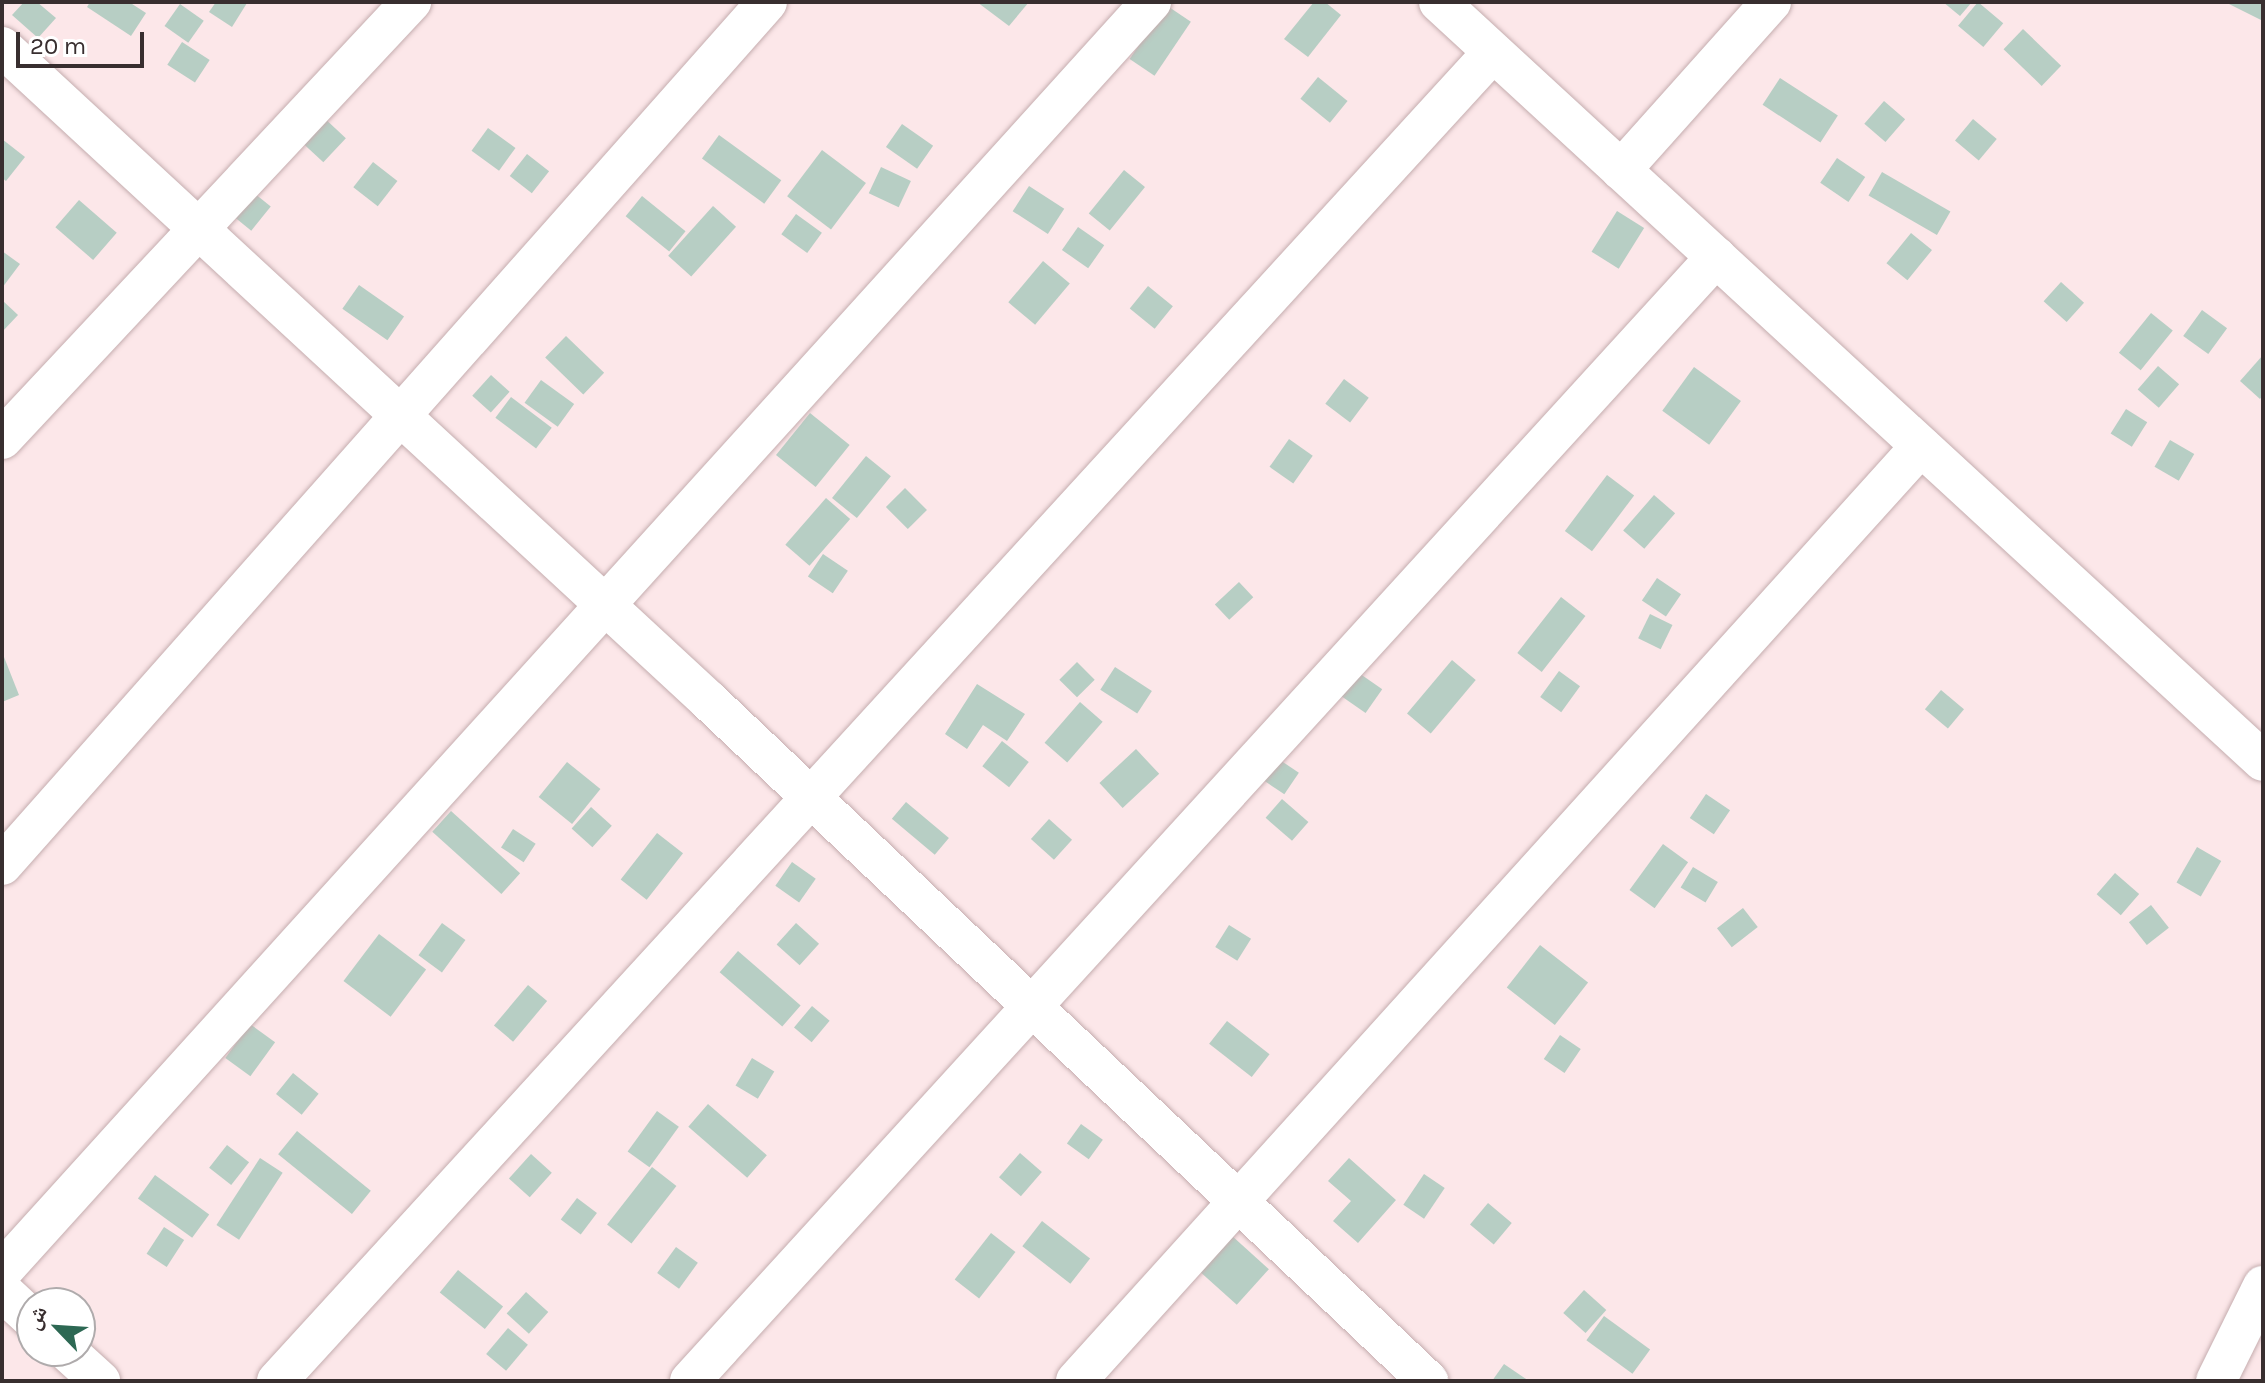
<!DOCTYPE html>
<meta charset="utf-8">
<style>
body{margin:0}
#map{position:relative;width:2265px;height:1383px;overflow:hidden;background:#fce7e9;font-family:Karla,"Noto Naskh Arabic",sans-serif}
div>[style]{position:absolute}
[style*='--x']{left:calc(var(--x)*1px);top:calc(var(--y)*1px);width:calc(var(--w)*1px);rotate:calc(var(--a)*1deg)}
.building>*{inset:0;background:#b7cec4;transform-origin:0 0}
.roads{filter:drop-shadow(0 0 2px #c5adaf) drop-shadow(0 0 2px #c5adaf)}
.minor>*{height:40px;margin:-20px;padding:0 20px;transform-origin:20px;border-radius:20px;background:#fff}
span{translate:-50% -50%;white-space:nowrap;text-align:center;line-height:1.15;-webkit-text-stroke:8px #fff;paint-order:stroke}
.frame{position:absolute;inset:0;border:4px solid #382e2f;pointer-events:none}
.north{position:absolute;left:16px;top:1287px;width:80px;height:80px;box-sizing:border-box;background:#fff;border:2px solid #afabac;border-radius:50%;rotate:295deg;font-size:22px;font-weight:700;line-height:32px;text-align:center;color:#382e2f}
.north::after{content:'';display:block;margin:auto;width:28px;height:36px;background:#2d6853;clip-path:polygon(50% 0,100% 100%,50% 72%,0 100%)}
.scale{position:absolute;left:16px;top:32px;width:128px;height:36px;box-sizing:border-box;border:4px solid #382e2f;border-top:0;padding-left:10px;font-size:24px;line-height:28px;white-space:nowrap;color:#382e2f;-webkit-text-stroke:6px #fff;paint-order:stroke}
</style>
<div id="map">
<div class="building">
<div style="clip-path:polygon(24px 2px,37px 2px,56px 18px,38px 38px,12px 15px)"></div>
<div style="clip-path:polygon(90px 2px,129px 2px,146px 13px,131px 36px,87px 7px)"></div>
<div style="clip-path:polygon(216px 2px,245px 2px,247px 3px,232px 27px,209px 12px)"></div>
<div style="clip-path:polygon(977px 2px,1029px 2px,1009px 26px)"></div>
<div style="clip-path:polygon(1314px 2px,1325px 2px,1341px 15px,1308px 57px,1284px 39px)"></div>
<div style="clip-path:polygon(1943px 2px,1972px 2px,1960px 16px)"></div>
<div style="left:1978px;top:2px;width:33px;height:31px;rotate:40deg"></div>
<div style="clip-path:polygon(2225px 2px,2263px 2px,2263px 21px)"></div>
<div style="left:180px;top:4px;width:29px;height:27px;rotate:35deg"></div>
<div style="left:1166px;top:5px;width:30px;height:65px;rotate:34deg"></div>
<div style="left:2023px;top:29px;width:53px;height:28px;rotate:44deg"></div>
<div style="left:182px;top:42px;width:33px;height:27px;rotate:33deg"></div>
<div style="left:1318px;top:77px;width:38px;height:28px;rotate:39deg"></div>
<div style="left:1780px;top:78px;width:69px;height:32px;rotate:33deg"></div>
<div style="left:1884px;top:101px;width:28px;height:30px;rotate:41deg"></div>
<div style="left:321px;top:115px;width:34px;height:33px;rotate:43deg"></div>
<div style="left:1973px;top:119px;width:31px;height:28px;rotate:40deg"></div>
<div style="left:902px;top:124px;width:38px;height:28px;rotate:35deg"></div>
<div style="left:488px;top:128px;width:34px;height:28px;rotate:36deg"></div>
<div style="left:719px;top:135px;width:77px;height:29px;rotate:36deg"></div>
<div style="clip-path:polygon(2px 139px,25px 157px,6px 181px,2px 178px)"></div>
<div style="left:822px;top:150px;width:55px;height:58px;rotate:37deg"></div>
<div style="left:527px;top:154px;width:28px;height:28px;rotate:38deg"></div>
<div style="left:1837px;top:158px;width:34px;height:30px;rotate:34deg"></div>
<div style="left:373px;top:162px;width:31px;height:32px;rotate:38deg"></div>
<div style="left:881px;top:167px;width:33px;height:29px;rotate:25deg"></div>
<div style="left:1124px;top:170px;width:27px;height:56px;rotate:39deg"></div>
<div style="left:1882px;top:172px;width:79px;height:27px;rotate:30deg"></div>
<div style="left:1029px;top:186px;width:42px;height:30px;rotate:33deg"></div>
<div style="left:249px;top:189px;width:28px;height:31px;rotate:39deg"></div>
<div style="left:642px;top:196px;width:56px;height:26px;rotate:39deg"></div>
<div style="left:79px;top:200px;width:50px;height:36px;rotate:41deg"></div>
<div style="left:713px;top:206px;width:31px;height:67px;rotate:42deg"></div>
<div style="left:1617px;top:211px;width:32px;height:48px;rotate:32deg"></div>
<div style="left:796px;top:214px;width:32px;height:25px;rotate:36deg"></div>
<div style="left:1078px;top:227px;width:32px;height:28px;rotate:35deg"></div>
<div style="left:1911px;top:233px;width:27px;height:39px;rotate:39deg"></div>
<div style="clip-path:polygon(2px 251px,20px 264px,2px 288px)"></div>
<div style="left:1043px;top:261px;width:35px;height:54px;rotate:40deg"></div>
<div style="left:2061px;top:282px;width:31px;height:26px;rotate:42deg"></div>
<div style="left:359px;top:285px;width:55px;height:29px;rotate:35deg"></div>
<div style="left:1148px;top:286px;width:32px;height:29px;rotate:39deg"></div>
<div style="clip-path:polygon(2px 300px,18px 315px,2px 332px)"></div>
<div style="left:2202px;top:310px;width:31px;height:32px;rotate:36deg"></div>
<div style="left:2151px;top:313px;width:28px;height:51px;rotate:39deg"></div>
<div style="left:566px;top:336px;width:53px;height:30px;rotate:44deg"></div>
<div style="clip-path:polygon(2263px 355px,2263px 395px,2260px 399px,2240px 381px)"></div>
<div style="left:2158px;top:366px;width:28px;height:31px;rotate:41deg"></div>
<div style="left:1694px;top:367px;width:58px;height:54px;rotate:36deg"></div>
<div style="left:491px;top:375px;width:25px;height:28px;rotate:42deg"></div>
<div style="left:1344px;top:379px;width:31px;height:31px;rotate:37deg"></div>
<div style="left:541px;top:380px;width:41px;height:28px;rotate:36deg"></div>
<div style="left:511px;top:397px;width:51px;height:26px;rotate:37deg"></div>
<div style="left:2126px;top:409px;width:25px;height:29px;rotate:32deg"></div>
<div style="left:810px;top:413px;width:51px;height:54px;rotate:39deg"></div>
<div style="left:1289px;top:439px;width:29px;height:34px;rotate:35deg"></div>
<div style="left:2170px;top:440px;width:28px;height:31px;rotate:30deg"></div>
<div style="left:866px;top:456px;width:32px;height:54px;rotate:39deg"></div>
<div style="left:1607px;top:475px;width:34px;height:70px;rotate:37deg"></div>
<div style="left:905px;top:488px;width:31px;height:27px;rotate:45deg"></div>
<div style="left:1654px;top:495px;width:28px;height:47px;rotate:41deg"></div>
<div style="left:826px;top:498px;width:32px;height:62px;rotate:41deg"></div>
<div style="left:823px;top:554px;width:30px;height:27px;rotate:34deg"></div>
<div style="left:1657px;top:578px;width:29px;height:27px;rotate:34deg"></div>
<div style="left:1239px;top:582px;width:21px;height:33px;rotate:47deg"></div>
<div style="left:1561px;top:597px;width:31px;height:71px;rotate:38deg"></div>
<div style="left:1650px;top:614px;width:25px;height:27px;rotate:26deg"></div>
<div style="clip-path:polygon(2px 652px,19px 695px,2px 702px)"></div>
<div style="left:1452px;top:660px;width:31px;height:70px;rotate:40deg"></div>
<div style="left:1077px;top:662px;width:25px;height:25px;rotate:45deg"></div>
<div style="left:1115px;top:667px;width:44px;height:27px;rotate:33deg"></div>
<div style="left:1356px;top:671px;width:32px;height:29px;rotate:35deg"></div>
<div style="left:1559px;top:671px;width:26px;height:32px;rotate:36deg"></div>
<div style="clip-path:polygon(977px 684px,1025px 714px,1007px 741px,983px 725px,967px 749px,945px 734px)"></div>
<div style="left:1941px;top:690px;width:30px;height:25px;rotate:40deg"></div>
<div style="left:1080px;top:702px;width:30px;height:54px;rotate:41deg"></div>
<div style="left:1002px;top:741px;width:34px;height:32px;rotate:38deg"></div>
<div style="left:1136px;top:749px;width:34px;height:50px;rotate:47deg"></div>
<div style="left:1274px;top:756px;width:30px;height:26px;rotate:34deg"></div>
<div style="left:567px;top:762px;width:43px;height:45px;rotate:39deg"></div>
<div style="left:1706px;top:794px;width:29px;height:29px;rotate:34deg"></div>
<div style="left:1282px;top:799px;width:35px;height:25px;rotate:41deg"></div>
<div style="left:906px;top:802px;width:56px;height:22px;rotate:40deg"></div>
<div style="left:591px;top:807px;width:28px;height:29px;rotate:42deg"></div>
<div style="left:451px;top:811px;width:93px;height:28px;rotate:42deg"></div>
<div style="left:1049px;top:819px;width:31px;height:27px;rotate:42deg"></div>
<div style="left:513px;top:829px;width:27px;height:22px;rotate:33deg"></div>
<div style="left:657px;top:833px;width:33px;height:59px;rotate:38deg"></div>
<div style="left:1663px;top:844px;width:31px;height:57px;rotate:36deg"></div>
<div style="left:2197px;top:847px;width:28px;height:41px;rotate:30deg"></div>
<div style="left:792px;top:862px;width:29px;height:29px;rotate:35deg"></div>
<div style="left:1693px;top:867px;width:29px;height:24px;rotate:31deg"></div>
<div style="left:2115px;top:873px;width:32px;height:28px;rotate:41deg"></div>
<div style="left:2151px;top:905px;width:29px;height:28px;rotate:52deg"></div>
<div style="left:1743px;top:908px;width:24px;height:33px;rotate:52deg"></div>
<div style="left:442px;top:923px;width:29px;height:40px;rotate:36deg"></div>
<div style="left:796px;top:923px;width:31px;height:29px;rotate:42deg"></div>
<div style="left:1229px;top:925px;width:26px;height:26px;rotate:32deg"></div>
<div style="left:379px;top:934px;width:59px;height:59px;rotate:37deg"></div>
<div style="left:1540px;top:945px;width:61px;height:54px;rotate:38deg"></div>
<div style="left:738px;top:951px;width:83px;height:28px;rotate:41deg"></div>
<div style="left:528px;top:985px;width:25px;height:53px;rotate:40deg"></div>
<div style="left:812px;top:1006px;width:23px;height:28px;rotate:40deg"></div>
<div style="left:1227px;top:1021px;width:54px;height:29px;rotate:38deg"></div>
<div style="left:250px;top:1024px;width:31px;height:42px;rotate:36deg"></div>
<div style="left:1560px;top:1035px;width:25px;height:29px;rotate:34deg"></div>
<div style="left:752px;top:1058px;width:26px;height:32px;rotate:31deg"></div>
<div style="left:293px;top:1073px;width:33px;height:27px;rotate:39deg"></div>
<div style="left:708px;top:1104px;width:78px;height:30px;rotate:41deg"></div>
<div style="left:657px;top:1111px;width:27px;height:50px;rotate:36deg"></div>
<div style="left:1081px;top:1124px;width:27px;height:24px;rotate:36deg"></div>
<div style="left:297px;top:1131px;width:95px;height:30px;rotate:39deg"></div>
<div style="left:227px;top:1145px;width:28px;height:29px;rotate:38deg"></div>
<div style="left:1020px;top:1153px;width:29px;height:32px;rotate:41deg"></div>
<div style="left:531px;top:1154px;width:28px;height:33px;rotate:42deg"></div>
<div style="left:260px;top:1158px;width:27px;height:80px;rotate:33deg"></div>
<div style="clip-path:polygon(1349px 1158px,1396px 1200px,1358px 1243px,1333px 1221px,1351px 1201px,1328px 1181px)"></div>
<div style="left:652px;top:1167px;width:31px;height:73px;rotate:38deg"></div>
<div style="left:1424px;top:1174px;width:25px;height:37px;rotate:34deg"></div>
<div style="left:155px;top:1175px;width:67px;height:29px;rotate:36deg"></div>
<div style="left:577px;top:1198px;width:25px;height:27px;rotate:37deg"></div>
<div style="left:1488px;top:1203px;width:31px;height:28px;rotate:40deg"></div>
<div style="left:1042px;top:1221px;width:61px;height:32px;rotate:38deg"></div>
<div style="left:164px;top:1227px;width:24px;height:32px;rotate:33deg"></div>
<div style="left:991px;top:1233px;width:31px;height:59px;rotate:38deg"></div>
<div style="left:1231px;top:1235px;width:51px;height:48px;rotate:42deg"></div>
<div style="left:676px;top:1247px;width:27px;height:32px;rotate:36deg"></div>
<div style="left:458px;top:1270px;width:58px;height:29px;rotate:39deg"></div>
<div style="left:1584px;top:1290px;width:30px;height:31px;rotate:42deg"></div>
<div style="left:526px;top:1292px;width:30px;height:29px;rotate:42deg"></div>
<div style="left:1604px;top:1316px;width:57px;height:30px;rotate:36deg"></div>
<div style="left:508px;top:1328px;width:26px;height:34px;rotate:40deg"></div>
<div style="clip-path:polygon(1504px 1364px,1529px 1381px,1492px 1381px)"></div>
</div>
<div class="roads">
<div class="minor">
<div style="--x:1439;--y:2;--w:1120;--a:42.65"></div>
<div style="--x:2;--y:47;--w:963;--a:42.77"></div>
<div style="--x:709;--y:701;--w:990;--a:43.4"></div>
<div style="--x:1621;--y:170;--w:225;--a:-48.2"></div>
<div style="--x:2;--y:439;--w:599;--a:-46.9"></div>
<div style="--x:2;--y:865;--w:1153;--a:-48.44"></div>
<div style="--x:2;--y:1271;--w:1712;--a:-47.84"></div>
<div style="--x:2;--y:1291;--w:41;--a:43"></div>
<div style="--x:67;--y:1351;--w:45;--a:42.3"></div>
<div style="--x:277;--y:1381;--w:1801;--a:-47.54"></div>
<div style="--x:690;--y:1381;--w:1522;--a:-47.61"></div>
<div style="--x:1076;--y:1381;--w:1260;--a:-47.89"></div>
<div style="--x:2216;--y:1381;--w:106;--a:-63.7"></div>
</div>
</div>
<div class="frame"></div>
<div class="north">ش</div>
<div class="scale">20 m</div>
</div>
